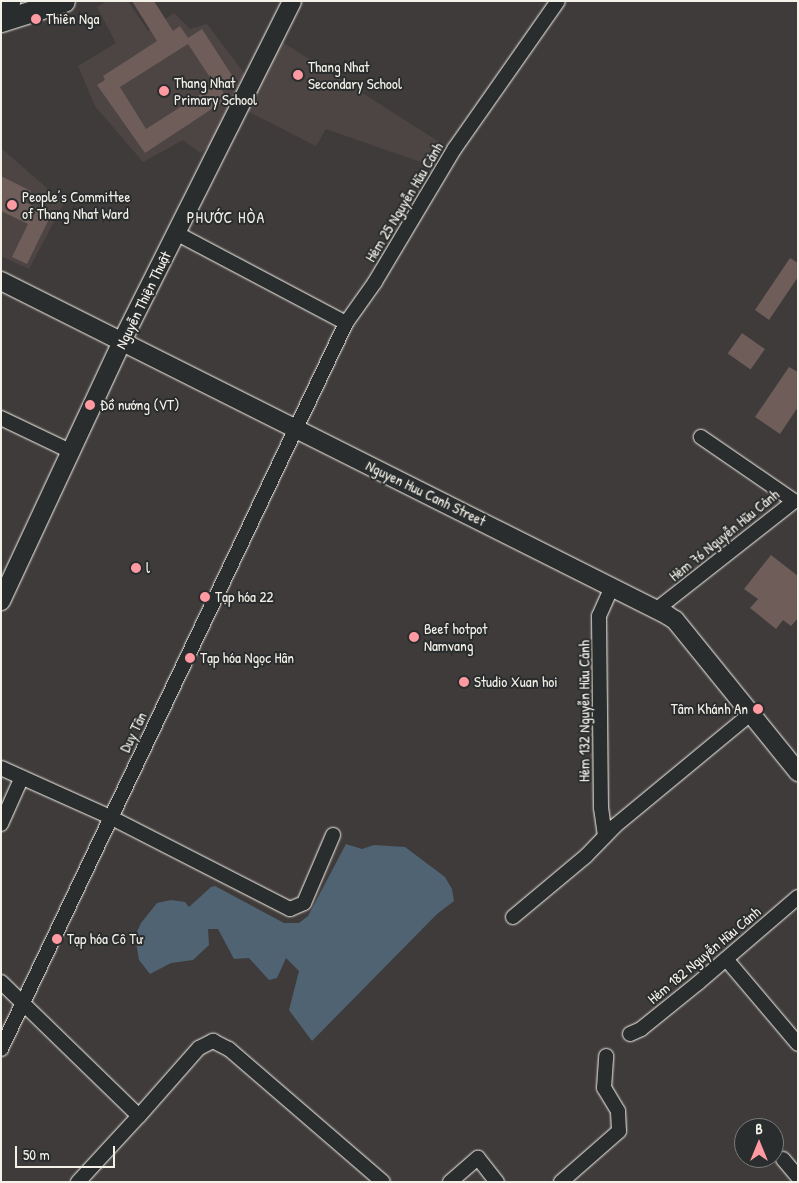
<!DOCTYPE html>
<meta charset="utf-8">
<style>
body{margin:0}
#map{position:relative;width:799px;height:1183px;overflow:hidden;background:#3f3b3b;font-family:"Patrick Hand",sans-serif}
div>[style]{position:absolute}
[style*='--x']{left:calc(var(--x)*1px);top:calc(var(--y)*1px);width:calc(var(--w)*1px);rotate:calc(var(--a)*1deg)}
.built>*{inset:0;background:#4d4544}
.water>*{inset:0;background:#4f6372}
.building>*{inset:0;background:#6f5d59;transform-origin:0 0}
.roads{filter:drop-shadow(0 0 1px #f4f1e8) drop-shadow(0 0 1px #f4f1e8)}
.minor>*{height:14px;margin:-7px;padding:0 7px;transform-origin:7px;border-radius:7px;background:#2a2d2e}
.tertiary>*{height:18px;margin:-9px;padding:0 9px;transform-origin:9px;border-radius:9px;background:#2a2d2e}
.primary>*{height:21px;margin:-10.5px;padding:0 10.5px;transform-origin:10.5px;border-radius:10.5px;background:#2a2d2e}
.dots>*{width:14px;height:14px;translate:-50% -50%;box-sizing:border-box;border:2px solid #2a2d2e;border-radius:50%}
span{translate:-50% -50%;white-space:nowrap;text-align:center;line-height:1.15;-webkit-text-stroke:4px #2a2d2e;paint-order:stroke}
.poi-label{font-size:15px;color:#f4f1e8}
.left{translate:0 -50%;text-align:left}
.right{translate:-100% -50%;text-align:right}
.street-label{font-size:15px;color:#f4f1e8}
.neighbourhood-label{font-size:16px;color:#f4f1e8;letter-spacing:1px}
.frame{position:absolute;inset:0;border:2px solid #f4f1e8;pointer-events:none}
.north{position:absolute;left:734px;top:1118px;width:50px;height:50px;box-sizing:border-box;background:#2a2d2e;border:1px solid #7b7b78;border-radius:50%;rotate:0deg;font-size:14px;font-weight:700;line-height:20px;text-align:center;color:#f4f1e8}
.north::after{content:'';display:block;margin:auto;width:18px;height:22px;background:#ff9aa2;clip-path:polygon(50% 0,100% 100%,50% 72%,0 100%)}
.scale{position:absolute;left:15px;top:1146px;width:100px;height:22px;box-sizing:border-box;border:2px solid #f4f1e8;border-top:0;padding-left:6px;font-size:15px;line-height:18px;white-space:nowrap;color:#f4f1e8;-webkit-text-stroke:4px #2a2d2e;paint-order:stroke}
</style>
<div id="map">
<div class="built">
<div style="clip-path:polygon(107px 1px,128px 1px,148px 31px,174px 13px,190px 29px,207px 24px,247px 77px,211px 145px,200px 153px,183px 140px,143px 162px,95px 106px,78px 66px,116px 43px,97px 7px)"></div>
<div style="clip-path:polygon(279px 40px,444px 145px,432px 166px,326px 129px,316px 146px,245px 110px)"></div>
<div style="clip-path:polygon(1px 148px,64px 203px,29px 269px,1px 256px)"></div>
</div>
<div class="water">
<div style="clip-path:polygon(346px 844px,362px 849px,374px 845px,405px 847px,445px 877px,452px 889px,454px 901px,437px 914px,312px 1041px,289px 1010px,299px 971px,286px 958px,277px 978px,269px 980px,249px 958px,234px 959px,218px 929px,208px 929px,209px 945px,193px 960px,171px 963px,150px 974px,139px 960px,135px 936px,141px 923px,157px 903px,171px 900px,185px 902px,189px 907px,211px 887px,215px 886px,284px 923px,299px 923px,308px 916px)"></div>
</div>
<div class="building">
<div style="clip-path:polygon(evenodd,132px 1px,154px 1px,173px 31px,180px 26px,188px 38px,202px 29px,235px 80px,221px 89px,227px 99px,145px 153px,97px 85px,105px 80px,103px 76px,157px 41px,132px 1px,188px 44px,215px 85px,146px 129px,120px 87px,188px 44px)"></div>
<div style="clip-path:polygon(1px 176px,31px 191px,25px 202px,51px 215px,27px 264px,12px 257px,28px 224px,1px 211px)"></div>
<div style="clip-path:polygon(790px 258px,798px 263px,798px 277px,769px 320px,755px 310px)"></div>
<div style="left:742px;top:333px;width:28px;height:25px;rotate:35deg"></div>
<div style="clip-path:polygon(789px 367px,798px 372px,798px 407px,780px 434px,755px 417px)"></div>
<div style="clip-path:polygon(771px 555px,798px 576px,798px 618px,791px 626px,783px 620px,776px 629px,750px 608px,758px 599px,744px 589px)"></div>
</div>
<div class="roads">
<div class="minor">
<div style="--x:176;--y:233;--w:192;--a:27.9"></div>
<div style="--x:1;--y:418;--w:79;--a:25.6"></div>
<div style="--x:657;--y:609;--w:174;--a:-38.2"></div>
<div style="--x:794;--y:501;--w:113;--a:-145.5"></div>
<div style="--x:1;--y:768;--w:120;--a:24.2"></div>
<div style="--x:110;--y:817;--w:202;--a:27.1"></div>
<div style="--x:290;--y:909;--w:15;--a:-23"></div>
<div style="--x:304;--y:903;--w:74;--a:-66.9"></div>
<div style="--x:1;--y:824;--w:51;--a:-65.9"></div>
<div style="--x:605;--y:836;--w:28;--a:-98"></div>
<div style="--x:601;--y:808;--w:192;--a:-90.6"></div>
<div style="--x:599;--y:616;--w:32;--a:-66"></div>
<div style="--x:513;--y:917;--w:95;--a:-39.9"></div>
<div style="--x:586;--y:856;--w:42;--a:-46"></div>
<div style="--x:615;--y:826;--w:174;--a:-39.6"></div>
<div style="--x:726;--y:959;--w:111;--a:49.7"></div>
<div style="--x:1;--y:982;--w:192;--a:44.2"></div>
<div style="--x:139;--y:1116;--w:91;--a:-48.6"></div>
<div style="--x:199;--y:1048;--w:16;--a:-27"></div>
<div style="--x:213;--y:1041;--w:18;--a:27"></div>
<div style="--x:229;--y:1049;--w:203;--a:40.8"></div>
<div style="--x:630;--y:1034;--w:12;--a:-24"></div>
<div style="--x:641;--y:1029;--w:73;--a:-38.9"></div>
<div style="--x:698;--y:983;--w:132;--a:-40.7"></div>
<div style="--x:1;--y:1049;--w:804;--a:-64.58"></div>
<div style="--x:346;--y:323;--w:50;--a:-54.7"></div>
<div style="--x:375;--y:282;--w:156;--a:-59.2"></div>
<div style="--x:455;--y:148;--w:179;--a:-55"></div>
<div style="--x:783;--y:1159;--w:23;--a:50"></div>
<div style="--x:78;--y:1182;--w:90;--a:-47.3"></div>
<div style="--x:450;--y:1182;--w:37;--a:-41"></div>
<div style="--x:478;--y:1158;--w:31;--a:52"></div>
<div style="--x:561;--y:1182;--w:77;--a:-41.3"></div>
<div style="--x:619;--y:1131;--w:20;--a:-93"></div>
<div style="--x:618;--y:1111;--w:27;--a:-121"></div>
<div style="--x:604;--y:1088;--w:32;--a:-86"></div>
</div>
<div class="tertiary">
<div style="--x:1;--y:281;--w:745;--a:26.63"></div>
<div style="--x:667;--y:615;--w:9;--a:32"></div>
<div style="--x:675;--y:620;--w:196;--a:51"></div>
<div style="--x:1;--y:601;--w:287;--a:-65"></div>
<div style="--x:122;--y:341;--w:380;--a:-63.4"></div>
</div>
<div class="primary">
<div style="--x:1;--y:4;--w:9;--a:-21"></div>
<div style="--x:1;--y:21;--w:66;--a:-17.6"></div>
</div>
</div>
<div class="dots">
<div style="left:36px;top:19px;background:#ff9aa2"></div>
<div style="left:298px;top:75px;background:#ff9aa2"></div>
<div style="left:164px;top:91px;background:#ff9aa2"></div>
<div style="left:12px;top:205px;background:#ff9aa2"></div>
<div style="left:90px;top:405px;background:#ff9aa2"></div>
<div style="left:136px;top:568px;background:#ff9aa2"></div>
<div style="left:205px;top:597px;background:#ff9aa2"></div>
<div style="left:414px;top:637px;background:#ff9aa2"></div>
<div style="left:190px;top:658px;background:#ff9aa2"></div>
<div style="left:464px;top:682px;background:#ff9aa2"></div>
<div style="left:758px;top:709px;background:#ff9aa2"></div>
<div style="left:57px;top:939px;background:#ff9aa2"></div>
</div>
<div class="poi-label">
<span class="left" style="left:46px;top:19px">Thiên Nga</span>
<span class="left" style="left:308px;top:75px">Thang Nhat<br>Secondary School</span>
<span class="left" style="left:174px;top:91px">Thang Nhat<br>Primary School</span>
<span class="left" style="left:22px;top:205px">People’s Committee<br>of Thang Nhat Ward</span>
<span class="left" style="left:100px;top:405px">Đồ nướng (VT)</span>
<span class="left" style="left:146px;top:568px">l</span>
<span class="left" style="left:215px;top:597px">Tạp hóa 22</span>
<span class="left" style="left:424px;top:637px">Beef hotpot<br>Namvang</span>
<span class="left" style="left:200px;top:658px">Tạp hóa Ngọc Hân</span>
<span class="left" style="left:474px;top:682px">Studio Xuan hoi</span>
<span class="right" style="left:748px;top:709px">Tâm Khánh An</span>
<span class="left" style="left:67px;top:939px">Tạp hóa Cô Tư</span>
</div>
<div class="street-label">
<span style="left:404px;top:202px;rotate:-59deg">Hẻm 25 Nguyễn Hữu Cảnh</span>
<span style="left:143px;top:300px;rotate:-64deg">Nguyễn Thiện Thuật</span>
<span style="left:426px;top:493px;rotate:26deg">Nguyen Huu Canh Street</span>
<span style="left:724px;top:535px;rotate:-39deg">Hẻm 76 Nguyễn Hữu Cảnh</span>
<span style="left:584px;top:711px;rotate:-90deg">Hẻm 132 Nguyễn Hữu Cảnh</span>
<span style="left:133px;top:732px;rotate:-64deg">Duy Tân</span>
<span style="left:704px;top:955px;rotate:-40deg">Hẻm 182 Nguyễn Hữu Cảnh</span>
</div>
<div class="neighbourhood-label">
<span style="left:226px;top:217px">PHƯỚC HÒA</span>
</div>
<div class="frame"></div>
<div class="north">B</div>
<div class="scale">50 m</div>
</div>
